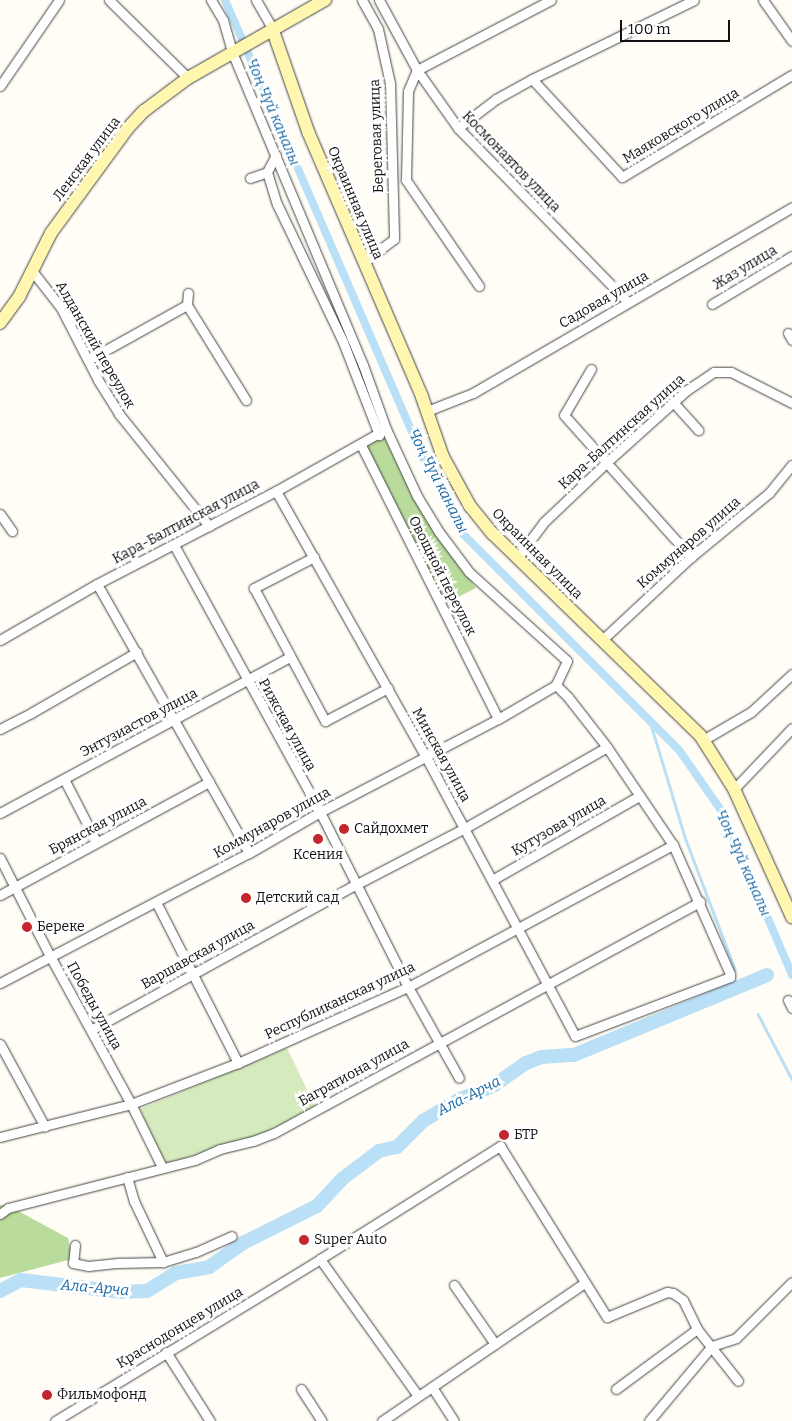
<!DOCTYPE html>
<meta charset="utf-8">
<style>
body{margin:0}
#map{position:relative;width:792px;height:1421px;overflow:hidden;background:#fffdf5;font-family:Bitter,serif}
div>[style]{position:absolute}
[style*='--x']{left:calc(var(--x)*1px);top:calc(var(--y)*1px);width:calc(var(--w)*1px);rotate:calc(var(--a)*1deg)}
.green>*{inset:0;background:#d5ebbd}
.forest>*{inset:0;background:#b9dc9c}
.stream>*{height:2.5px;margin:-1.25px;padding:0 1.25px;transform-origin:1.25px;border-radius:1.25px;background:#b9e0f7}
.canal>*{height:8px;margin:-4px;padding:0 4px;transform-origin:4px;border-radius:4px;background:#b9e0f7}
.river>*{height:14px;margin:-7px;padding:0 7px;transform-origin:7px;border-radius:7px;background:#b9e0f7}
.roads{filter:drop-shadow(0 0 1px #444) drop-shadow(0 0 1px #444)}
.street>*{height:9px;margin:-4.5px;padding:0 4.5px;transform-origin:4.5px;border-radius:4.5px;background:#fff}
.secondary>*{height:12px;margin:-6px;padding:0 6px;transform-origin:6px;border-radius:6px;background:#fff6b0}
.dots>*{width:14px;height:14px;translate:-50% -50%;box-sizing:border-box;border:2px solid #fff;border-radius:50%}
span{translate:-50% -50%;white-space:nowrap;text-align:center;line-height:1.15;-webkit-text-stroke:5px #fff;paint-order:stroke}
.street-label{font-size:14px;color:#111}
.poi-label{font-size:14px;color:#111}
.left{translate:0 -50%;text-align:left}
.water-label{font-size:15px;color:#1768a6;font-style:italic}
.scale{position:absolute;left:620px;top:20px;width:110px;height:22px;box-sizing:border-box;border:2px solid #111;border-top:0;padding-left:6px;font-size:15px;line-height:18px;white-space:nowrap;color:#111;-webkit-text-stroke:4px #fff;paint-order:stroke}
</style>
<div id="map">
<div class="green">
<div style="clip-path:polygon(287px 1048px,316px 1108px,266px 1134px,165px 1164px,140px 1109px)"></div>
</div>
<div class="forest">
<div style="clip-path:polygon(384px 436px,413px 498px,476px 588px,444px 604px,366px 447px)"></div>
<div style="clip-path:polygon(0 1205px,9px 1206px,68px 1238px,72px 1259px,0 1278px)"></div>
</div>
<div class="stream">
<div style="--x:650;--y:721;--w:124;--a:73.2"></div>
<div style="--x:686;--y:840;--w:138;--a:69.2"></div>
<div style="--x:758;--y:1014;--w:73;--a:62.4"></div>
</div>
<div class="canal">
<div style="--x:225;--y:0;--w:495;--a:66.6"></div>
<div style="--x:421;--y:454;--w:90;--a:62.3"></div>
<div style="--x:463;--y:534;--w:305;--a:45"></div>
<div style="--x:679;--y:750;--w:77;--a:55.1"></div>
<div style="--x:723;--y:813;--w:176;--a:66.9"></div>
</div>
<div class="river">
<div style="--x:0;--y:1291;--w:24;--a:-28"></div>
<div style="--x:21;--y:1280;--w:101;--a:6.8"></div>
<div style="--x:121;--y:1292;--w:26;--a:-2"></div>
<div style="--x:147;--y:1291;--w:34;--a:-32"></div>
<div style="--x:176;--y:1273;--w:34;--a:-10"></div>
<div style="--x:209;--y:1267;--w:42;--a:-35.2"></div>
<div style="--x:243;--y:1243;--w:83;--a:-26.6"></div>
<div style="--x:317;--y:1206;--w:37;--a:-47"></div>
<div style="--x:342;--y:1179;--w:46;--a:-37.1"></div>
<div style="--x:379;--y:1151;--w:18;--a:-13"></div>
<div style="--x:397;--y:1147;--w:37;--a:-45"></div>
<div style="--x:423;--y:1121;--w:41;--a:-31"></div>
<div style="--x:458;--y:1100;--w:38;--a:-22"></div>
<div style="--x:493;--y:1086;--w:40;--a:-34.9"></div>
<div style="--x:526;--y:1063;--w:17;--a:-21"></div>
<div style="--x:542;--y:1057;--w:32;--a:-4"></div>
<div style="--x:574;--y:1055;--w:209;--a:-22.5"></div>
</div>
<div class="roads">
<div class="street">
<div style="--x:109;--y:0;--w:111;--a:44.6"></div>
<div style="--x:211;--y:0;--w:23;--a:59"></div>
<div style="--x:223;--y:20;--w:33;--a:74"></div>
<div style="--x:232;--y:52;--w:339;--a:67.3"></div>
<div style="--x:363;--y:365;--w:68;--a:70.2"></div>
<div style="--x:386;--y:429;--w:74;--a:65.2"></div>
<div style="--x:417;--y:496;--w:42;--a:58.6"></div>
<div style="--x:439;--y:532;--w:50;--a:53.1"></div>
<div style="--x:469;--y:572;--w:132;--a:42.2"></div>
<div style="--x:567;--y:661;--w:26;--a:115"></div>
<div style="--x:256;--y:0;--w:32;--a:60"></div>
<div style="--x:362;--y:0;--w:33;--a:61"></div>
<div style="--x:378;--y:29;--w:55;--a:77.5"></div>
<div style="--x:390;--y:83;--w:156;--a:88.5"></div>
<div style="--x:394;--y:239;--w:38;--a:143"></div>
<div style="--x:379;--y:0;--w:80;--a:61.5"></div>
<div style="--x:417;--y:70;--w:71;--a:54.7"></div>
<div style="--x:458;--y:128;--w:243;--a:45.7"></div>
<div style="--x:763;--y:0;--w:50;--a:54.7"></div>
<div style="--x:532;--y:79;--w:133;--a:47.4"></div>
<div style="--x:622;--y:177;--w:198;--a:-31"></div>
<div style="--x:0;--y:86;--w:104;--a:-55.5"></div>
<div style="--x:458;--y:128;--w:48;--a:-37.3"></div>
<div style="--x:496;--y:99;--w:41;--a:-29.1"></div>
<div style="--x:532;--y:79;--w:180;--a:-26"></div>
<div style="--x:267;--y:172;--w:34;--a:73"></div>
<div style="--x:277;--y:204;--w:153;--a:64.4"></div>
<div style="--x:343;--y:342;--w:100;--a:68.8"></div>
<div style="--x:250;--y:178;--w:18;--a:-19"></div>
<div style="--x:267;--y:172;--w:19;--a:-62"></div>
<div style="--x:33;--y:272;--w:46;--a:52.1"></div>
<div style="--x:61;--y:308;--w:81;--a:62.8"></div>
<div style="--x:98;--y:380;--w:40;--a:58"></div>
<div style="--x:119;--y:414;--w:144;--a:51.2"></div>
<div style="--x:479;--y:286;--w:129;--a:-124.6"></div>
<div style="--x:406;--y:180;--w:89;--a:-88.7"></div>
<div style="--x:408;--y:91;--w:23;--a:-67"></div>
<div style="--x:417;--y:70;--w:151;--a:-27.6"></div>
<div style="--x:188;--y:293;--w:12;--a:95"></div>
<div style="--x:187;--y:305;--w:112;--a:58.2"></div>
<div style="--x:712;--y:304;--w:93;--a:-31"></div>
<div style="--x:788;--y:333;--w:8;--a:60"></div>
<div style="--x:88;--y:360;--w:113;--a:-29.1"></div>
<div style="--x:591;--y:369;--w:53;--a:120.4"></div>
<div style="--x:564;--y:415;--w:191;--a:48.2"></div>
<div style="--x:673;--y:402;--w:38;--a:48"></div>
<div style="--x:427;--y:411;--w:49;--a:-21.4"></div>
<div style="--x:473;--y:393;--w:369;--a:-30.2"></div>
<div style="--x:361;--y:445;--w:306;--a:63.4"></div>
<div style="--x:276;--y:491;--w:305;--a:60.6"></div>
<div style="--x:426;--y:757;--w:316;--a:61.9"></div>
<div style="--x:575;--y:1036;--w:166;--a:-20.8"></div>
<div style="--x:730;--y:977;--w:3;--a:-90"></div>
<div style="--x:730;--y:974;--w:141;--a:-113.8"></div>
<div style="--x:673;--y:845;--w:118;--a:-124"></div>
<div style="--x:607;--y:747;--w:63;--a:-128"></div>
<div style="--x:568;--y:697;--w:17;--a:-135"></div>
<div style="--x:0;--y:514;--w:21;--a:55"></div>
<div style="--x:174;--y:545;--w:304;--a:61.3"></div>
<div style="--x:320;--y:812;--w:196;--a:63.3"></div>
<div style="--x:408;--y:987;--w:104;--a:60.7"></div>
<div style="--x:314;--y:557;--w:68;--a:152.7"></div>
<div style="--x:254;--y:588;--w:151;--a:61.9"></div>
<div style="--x:325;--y:721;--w:71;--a:-27.6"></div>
<div style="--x:517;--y:558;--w:45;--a:-53.1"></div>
<div style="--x:544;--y:522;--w:87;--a:-43.6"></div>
<div style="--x:607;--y:462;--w:108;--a:-42"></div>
<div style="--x:687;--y:390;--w:32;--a:-34"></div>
<div style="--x:714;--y:372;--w:17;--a:0"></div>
<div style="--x:731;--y:372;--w:68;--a:26.9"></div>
<div style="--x:97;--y:584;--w:309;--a:60.5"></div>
<div style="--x:0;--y:640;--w:112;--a:-30"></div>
<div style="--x:97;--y:584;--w:202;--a:-27.5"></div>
<div style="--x:276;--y:491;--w:126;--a:-29.4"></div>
<div style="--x:602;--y:640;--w:122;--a:-43"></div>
<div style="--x:691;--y:557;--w:101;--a:-39.4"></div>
<div style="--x:769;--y:493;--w:36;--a:-51"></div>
<div style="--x:0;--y:729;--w:35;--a:-27"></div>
<div style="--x:31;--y:713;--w:122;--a:-29.9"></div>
<div style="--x:703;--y:740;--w:56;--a:-30.3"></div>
<div style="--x:751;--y:712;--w:56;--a:-42.8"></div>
<div style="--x:64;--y:779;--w:70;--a:62.7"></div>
<div style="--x:734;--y:789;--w:84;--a:-46.4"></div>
<div style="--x:0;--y:813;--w:329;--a:-28.3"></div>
<div style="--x:0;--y:858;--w:110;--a:63"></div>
<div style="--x:50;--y:956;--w:169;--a:61.3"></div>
<div style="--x:131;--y:1104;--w:70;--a:63.8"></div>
<div style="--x:492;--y:880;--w:169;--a:-29.7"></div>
<div style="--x:0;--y:895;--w:238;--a:-28.4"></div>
<div style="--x:156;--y:902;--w:181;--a:63"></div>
<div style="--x:0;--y:983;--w:281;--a:-27.6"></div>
<div style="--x:249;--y:853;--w:82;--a:-30"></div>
<div style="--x:320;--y:812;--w:201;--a:-27.6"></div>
<div style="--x:498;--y:719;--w:67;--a:-30.4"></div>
<div style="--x:788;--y:1000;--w:9;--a:63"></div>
<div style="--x:91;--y:1030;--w:303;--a:-28.8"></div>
<div style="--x:357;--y:884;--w:122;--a:-27.4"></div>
<div style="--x:465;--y:828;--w:163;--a:-29.7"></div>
<div style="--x:0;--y:1044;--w:94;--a:61.5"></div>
<div style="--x:0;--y:1137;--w:135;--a:-14.1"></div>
<div style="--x:131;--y:1104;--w:115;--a:-21"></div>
<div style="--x:238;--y:1063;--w:186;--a:-24.1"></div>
<div style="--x:408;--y:987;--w:301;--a:-28.2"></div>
<div style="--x:127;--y:1177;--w:25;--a:74"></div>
<div style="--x:134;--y:1201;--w:68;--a:64.6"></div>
<div style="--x:0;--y:1214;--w:10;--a:-37"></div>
<div style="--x:8;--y:1208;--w:193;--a:-14.4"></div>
<div style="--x:195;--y:1160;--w:27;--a:-24"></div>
<div style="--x:220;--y:1149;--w:34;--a:-14"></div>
<div style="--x:253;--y:1141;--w:22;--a:-21"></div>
<div style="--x:274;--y:1133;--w:485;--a:-28.5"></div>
<div style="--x:75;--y:1245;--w:18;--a:96"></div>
<div style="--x:73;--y:1263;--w:15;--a:11"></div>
<div style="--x:88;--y:1266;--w:30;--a:-6"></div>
<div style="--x:118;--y:1263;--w:45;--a:-1.3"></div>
<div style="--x:163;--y:1262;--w:34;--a:-17"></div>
<div style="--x:196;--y:1252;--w:39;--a:-24"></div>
<div style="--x:320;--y:1259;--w:168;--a:54.4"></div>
<div style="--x:454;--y:1285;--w:72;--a:55.2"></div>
<div style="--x:166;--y:1352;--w:82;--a:57.5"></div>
<div style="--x:432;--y:1387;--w:40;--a:57.1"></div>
<div style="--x:301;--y:1389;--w:38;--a:57"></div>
<div style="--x:616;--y:1389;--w:101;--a:-36.5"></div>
<div style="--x:55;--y:1421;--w:311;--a:-31.4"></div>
<div style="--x:320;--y:1259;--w:213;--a:-32.1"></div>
<div style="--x:500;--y:1146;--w:202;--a:58"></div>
<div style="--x:607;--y:1317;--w:65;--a:-22.6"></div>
<div style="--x:667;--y:1292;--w:6;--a:9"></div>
<div style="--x:673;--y:1293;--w:12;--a:35"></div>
<div style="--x:683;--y:1300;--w:32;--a:64"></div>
<div style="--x:697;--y:1329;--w:66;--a:51.7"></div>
<div style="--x:382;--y:1421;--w:245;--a:-34.3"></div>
<div style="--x:649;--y:1421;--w:98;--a:-50"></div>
<div style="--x:712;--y:1346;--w:25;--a:-18"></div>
<div style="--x:736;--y:1338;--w:79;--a:-45"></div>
</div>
<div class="secondary">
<div style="--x:272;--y:28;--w:112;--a:70.8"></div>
<div style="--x:309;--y:134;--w:286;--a:66.7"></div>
<div style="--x:422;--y:397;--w:64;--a:70.7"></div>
<div style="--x:443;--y:457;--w:56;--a:61.1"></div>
<div style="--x:470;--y:506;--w:36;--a:51"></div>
<div style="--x:493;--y:534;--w:289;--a:44.2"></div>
<div style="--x:700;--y:735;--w:64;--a:57.8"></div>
<div style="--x:734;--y:789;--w:141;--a:65.6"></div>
<div style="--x:0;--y:323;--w:32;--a:-54"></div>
<div style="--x:19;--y:297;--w:72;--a:-63.4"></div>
<div style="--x:51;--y:233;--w:129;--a:-53.8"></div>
<div style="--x:127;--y:129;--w:25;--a:-47"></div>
<div style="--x:144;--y:111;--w:55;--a:-36.9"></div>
<div style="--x:188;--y:78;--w:158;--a:-29.7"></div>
</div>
</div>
<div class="dots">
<div style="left:344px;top:829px;background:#c4262e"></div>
<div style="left:318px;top:839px;background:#c4262e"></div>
<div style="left:246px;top:898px;background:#c4262e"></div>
<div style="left:27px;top:927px;background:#c4262e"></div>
<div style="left:504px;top:1135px;background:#c4262e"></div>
<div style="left:304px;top:1240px;background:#c4262e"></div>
<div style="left:47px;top:1395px;background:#c4262e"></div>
</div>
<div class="street-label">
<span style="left:681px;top:126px;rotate:-31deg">Маяковского улица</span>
<span style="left:377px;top:136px;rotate:-92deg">Береговая улица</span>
<span style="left:87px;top:159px;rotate:-53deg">Ленская улица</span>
<span style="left:511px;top:162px;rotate:46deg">Космонавтов улица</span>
<span style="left:355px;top:203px;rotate:67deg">Окраинная улица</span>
<span style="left:745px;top:268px;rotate:-31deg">Жаз улица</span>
<span style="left:604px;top:300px;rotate:-30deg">Садовая улица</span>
<span style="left:95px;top:345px;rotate:60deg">Алданский переулок</span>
<span style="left:622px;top:432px;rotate:-42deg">Кара-Балтинская улица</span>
<span style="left:186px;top:522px;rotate:-28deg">Кара-Балтинская улица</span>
<span style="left:689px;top:543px;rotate:-41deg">Коммунаров улица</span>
<span style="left:537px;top:554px;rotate:45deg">Окраинная улица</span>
<span style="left:442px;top:576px;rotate:63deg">Овощной переулок</span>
<span style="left:139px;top:723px;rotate:-28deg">Энтузиастов улица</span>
<span style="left:287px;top:725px;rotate:61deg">Рижская улица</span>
<span style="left:441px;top:755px;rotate:61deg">Минская улица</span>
<span style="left:272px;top:823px;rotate:-29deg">Коммунаров улица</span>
<span style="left:98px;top:826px;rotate:-28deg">Брянская улица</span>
<span style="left:559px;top:826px;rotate:-30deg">Кутузова улица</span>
<span style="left:198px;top:955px;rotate:-29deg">Варшавская улица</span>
<span style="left:340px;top:1001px;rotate:-25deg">Республиканская улица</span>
<span style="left:94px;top:1006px;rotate:61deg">Победы улица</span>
<span style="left:354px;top:1073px;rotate:-29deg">Багратиона улица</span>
<span style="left:180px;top:1328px;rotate:-31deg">Краснодонцев улица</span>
</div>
<div class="poi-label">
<span class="left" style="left:354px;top:829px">Сайдохмет</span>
<span style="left:318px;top:855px">Ксения</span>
<span class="left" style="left:256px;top:898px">Детский сад</span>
<span class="left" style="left:37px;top:927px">Береке</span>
<span class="left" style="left:514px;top:1135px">БТР</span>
<span class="left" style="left:314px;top:1240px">Super Auto</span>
<span class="left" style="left:57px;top:1395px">Фильмофонд</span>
</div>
<div class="water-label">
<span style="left:273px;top:112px;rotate:67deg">Чоң Чүй каналы</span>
<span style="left:438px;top:481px;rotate:63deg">Чоң Чүй каналы</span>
<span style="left:743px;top:863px;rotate:66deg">Чоң Чүй каналы</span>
<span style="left:469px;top:1096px;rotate:-27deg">Ала-Арча</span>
<span style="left:95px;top:1288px;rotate:5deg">Ала-Арча</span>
</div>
<div class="scale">100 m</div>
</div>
